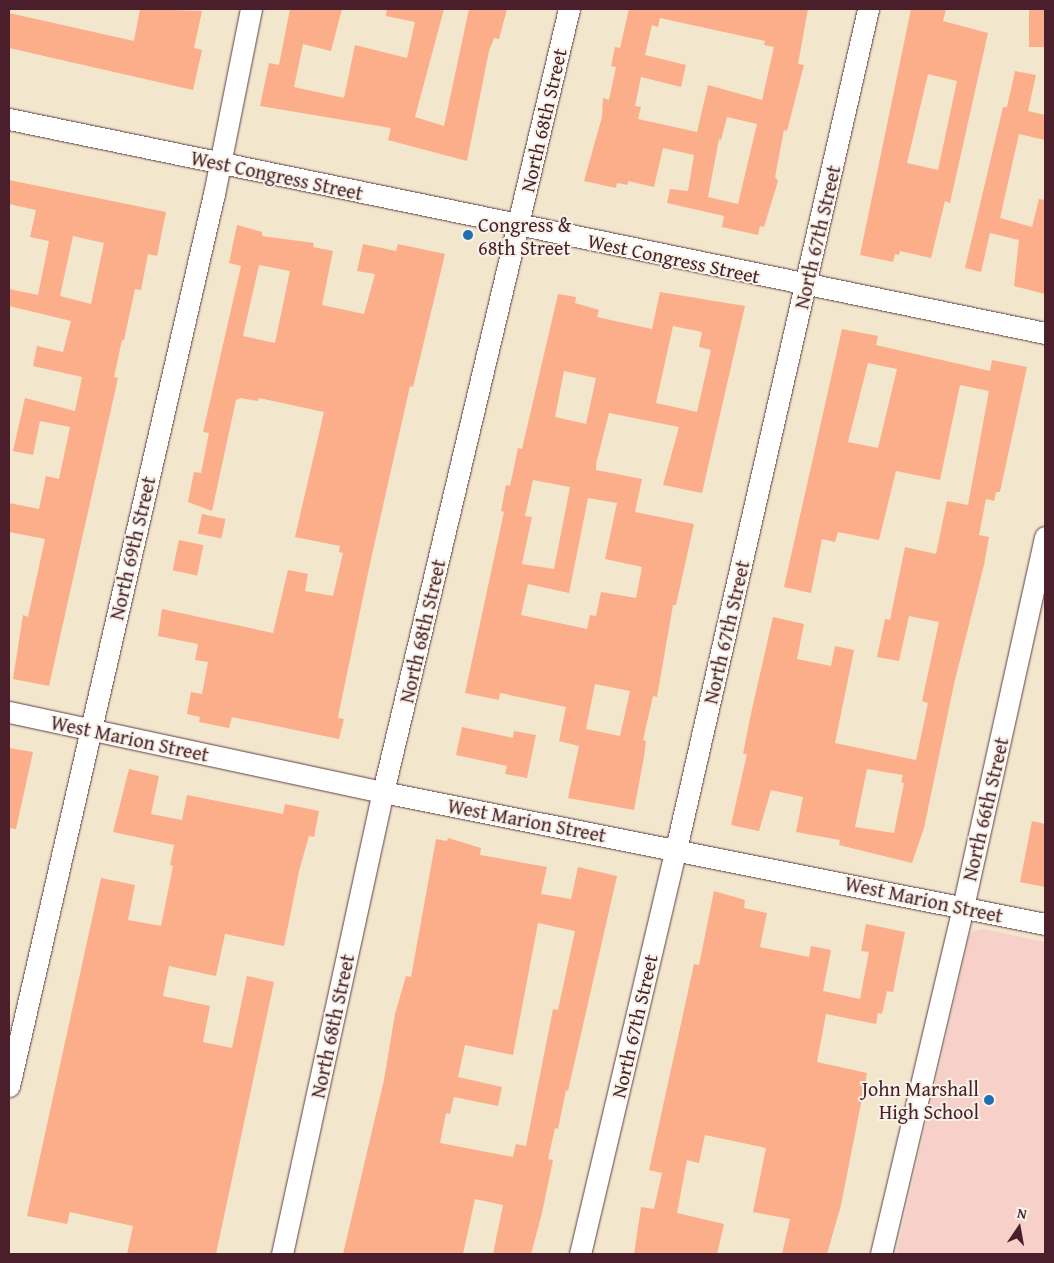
<!DOCTYPE html>
<style>
body{margin:0}
#map{position:relative;width:1054px;height:1263px;overflow:hidden;background:#f2e6cd;font-family:"Gentium Book Plus",serif}
div>[style]{position:absolute}
[style*='--x']{left:calc(var(--x)*1px);top:calc(var(--y)*1px);width:calc(var(--w)*1px);rotate:calc(var(--a)*1deg)}
.built>*{inset:0;background:#f7d1c9}
.building>*{inset:0;background:#fcae8b;transform-origin:0 0}
.roads{filter:drop-shadow(0 0 1px #633d43) drop-shadow(0 0 1px #633d43)}
.minor>*{height:21px;margin:-10.5px;padding:0 10.5px;transform-origin:10.5px;border-radius:10.5px;background:#fff}
.dots>*{width:14px;height:14px;translate:-50% -50%;box-sizing:border-box;border:2px solid #f7f3e8;border-radius:50%}
span{translate:-50% -50%;white-space:nowrap;text-align:center;line-height:1.15;-webkit-text-stroke:4px #f7f3e8;paint-order:stroke}
.street-label{font-size:20px;color:#4a1f2b}
.poi-label{font-size:20px;color:#4a1f2b}
.left{translate:0 -50%;text-align:left}
.right{translate:-100% -50%;text-align:right}
.frame{position:absolute;inset:0;border:10px solid #4a1f2b;pointer-events:none}
.north{position:absolute;left:994px;top:1203px;width:50px;height:50px;-webkit-text-stroke:4px #f7f3e8;paint-order:stroke;rotate:12deg;font-size:14px;font-weight:700;line-height:20px;text-align:center;color:#4a1f2b}
.north::after{content:'';display:block;margin:auto;width:18px;height:22px;background:#4a1f2b;clip-path:polygon(50% 0,100% 100%,50% 72%,0 100%)}
</style>
<div id="map">
<div class="built">
<div style="clip-path:polygon(983px 929px,1045px 942px,1045px 1254px,896px 1254px,969px 937px,972px 931px)"></div>
</div>
<div class="building">
<div style="clip-path:polygon(140px 9px,202px 11px,194px 48px,202px 50px,193px 90px,9px 48px,9px 13px,134px 41px)"></div>
<div style="clip-path:polygon(290px 9px,342px 9px,331px 51px,303px 44px,294px 87px,344px 98px,355px 45px,407px 58px,415px 22px,386px 16px,387px 9px,444px 9px,415px 117px,444px 126px,469px 9px,507px 9px,499px 39px,494px 38px,489px 51px,467px 161px,388px 140px,391px 128px,260px 106px,269px 63px,279px 65px)"></div>
<div style="clip-path:polygon(evenodd,629px 9px,808px 9px,798px 64px,804px 65px,787px 131px,784px 130px,775px 177px,778px 181px,764px 227px,760px 226px,758px 235px,722px 227px,724px 216px,667px 203px,670px 189px,688px 191px,694px 155px,663px 148px,654px 187px,628px 181px,628px 185px,617px 183px,616px 188px,584px 181px,602px 117px,603px 98px,609px 100px,616px 67px,611px 66px,615px 47px,620px 48px,629px 9px,660px 18px,765px 41px,764px 45px,774px 47px,762px 100px,708px 85px,697px 132px,638px 119px,641px 107px,635px 106px,641px 77px,681px 87px,686px 65px,645px 55px,652px 25px,658px 27px,660px 18px,629px 9px,727px 117px,757px 124px,738px 204px,708px 197px,719px 139px,721px 140px,727px 117px)"></div>
<div style="clip-path:polygon(evenodd,911px 9px,946px 9px,943px 21px,988px 33px,950px 203px,945px 201px,931px 258px,900px 251px,899px 255px,895px 254px,893px 262px,860px 255px,911px 9px,928px 74px,957px 81px,938px 170px,907px 163px,928px 74px)"></div>
<div style="left:1029px;top:9px;width:15px;height:38px"></div>
<div style="clip-path:polygon(1015px 71px,1036px 75px,1028px 111px,1045px 115px,1045px 140px,1019px 134px,1000px 218px,1032px 227px,1039px 199px,1045px 200px,1045px 294px,1014px 286px,1019px 240px,990px 233px,981px 272px,965px 268px,1003px 107px,1007px 107px)"></div>
<div style="clip-path:polygon(evenodd,9px 180px,166px 212px,157px 256px,148px 254px,141px 290px,135px 289px,124px 340px,122px 340px,114px 377px,118px 378px,49px 686px,13px 679px,23px 615px,28px 617px,45px 539px,9px 532px,9px 503px,39px 509px,46px 476px,59px 479px,70px 427px,40px 421px,33px 455px,13px 451px,25px 398px,75px 411px,82px 377px,33px 366px,37px 346px,63px 352px,71px 321px,9px 306px,9px 289px,38px 295px,49px 241px,30px 237px,36px 210px,9px 204px,9px 180px,73px 236px,104px 243px,91px 304px,60px 296px,73px 236px)"></div>
<div style="clip-path:polygon(evenodd,237px 225px,262px 232px,262px 236px,314px 243px,313px 247px,333px 251px,322px 305px,364px 314px,375px 274px,357px 271px,363px 244px,396px 251px,398px 244px,445px 254px,413px 387px,410px 386px,371px 559px,339px 712px,338px 718px,344px 719px,339px 739px,232px 717px,229px 728px,199px 722px,200px 717px,187px 714px,191px 692px,202px 694px,208px 662px,195px 660px,198px 644px,158px 636px,162px 609px,273px 633px,288px 570px,308px 574px,305px 591px,333px 596px,343px 553px,339px 552px,340px 546px,295px 537px,324px 412px,259px 398px,258px 401px,240px 398px,236px 400px,212px 511px,188px 502px,194px 472px,201px 473px,209px 433px,203px 432px,241px 266px,229px 263px,237px 225px,259px 265px,290px 271px,275px 343px,243px 336px,259px 265px)"></div>
<div style="clip-path:polygon(evenodd,660px 292px,745px 306px,702px 493px,663px 485px,679px 427px,609px 413px,596px 464px,596px 470px,642px 479px,635px 512px,694px 524px,676px 605px,673px 605px,657px 697px,653px 696px,643px 740px,646px 741px,644px 757px,634px 810px,568px 798px,579px 746px,559px 741px,566px 707px,500px 693px,499px 700px,465px 693px,504px 512px,501px 511px,506px 485px,510px 486px,518px 448px,522px 449px,558px 294px,576px 297px,575px 303px,599px 310px,597px 317px,652px 329px,660px 292px,673px 326px,702px 332px,699px 347px,711px 350px,697px 412px,656px 403px,673px 326px,660px 292px,564px 371px,596px 378px,586px 424px,555px 417px,564px 371px,660px 292px,533px 480px,570px 487px,554px 569px,522px 564px,532px 517px,525px 516px,533px 480px,660px 292px,588px 498px,617px 503px,605px 559px,642px 567px,636px 598px,601px 592px,596px 616px,590px 615px,587px 629px,521px 615px,528px 584px,569px 593px,588px 498px,660px 292px,595px 684px,630px 691px,620px 736px,586px 729px,595px 684px)"></div>
<div style="clip-path:polygon(evenodd,842px 329px,878px 336px,876px 345px,990px 371px,992px 360px,1027px 367px,1000px 492px,996px 492px,994px 501px,986px 499px,979px 535px,989px 537px,984px 565px,954px 684px,924px 828px,912px 863px,839px 845px,840px 840px,796px 832px,803px 797px,771px 790px,759px 831px,731px 825px,747px 754px,743px 754px,750px 718px,773px 617px,804px 624px,797px 659px,831px 666px,835px 646px,854px 650px,835px 743px,916px 760px,928px 703px,922px 701px,939px 622px,909px 616px,899px 661px,877px 657px,885px 619px,890px 620px,905px 547px,936px 554px,947px 501px,968px 505px,989px 391px,960px 385px,940px 480px,896px 471px,879px 540px,838px 532px,835px 542px,822px 539px,811px 593px,784px 587px,842px 329px,868px 363px,897px 369px,878px 448px,848px 442px,868px 363px,842px 329px,867px 769px,903px 775px,901px 782px,904px 783px,894px 833px,855px 827px,867px 769px)"></div>
<div style="left:202px;top:514px;width:24px;height:20px;rotate:12deg"></div>
<div style="left:179px;top:540px;width:25px;height:31px;rotate:12deg"></div>
<div style="clip-path:polygon(462px 727px,513px 738px,514px 731px,536px 735px,527px 778px,505px 774px,507px 766px,456px 755px)"></div>
<div style="clip-path:polygon(9px 748px,33px 752px,16px 829px,9px 828px)"></div>
<div style="clip-path:polygon(129px 769px,159px 776px,151px 814px,182px 820px,187px 795px,283px 814px,285px 804px,319px 811px,314px 837px,309px 836px,299px 871px,284px 946px,225px 934px,216px 976px,169px 966px,163px 996px,210px 1006px,203px 1042px,232px 1048px,247px 976px,274px 982px,216px 1254px,127px 1254px,133px 1226px,70px 1212px,67px 1224px,27px 1216px,101px 878px,135px 885px,128px 920px,161px 926px,173px 866px,170px 865px,174px 845px,113px 832px)"></div>
<div style="clip-path:polygon(1032px 821px,1045px 824px,1045px 887px,1020px 882px)"></div>
<div style="clip-path:polygon(evenodd,448px 838px,481px 848px,480px 855px,547px 867px,541px 894px,571px 899px,578px 867px,617px 876px,568px 1091px,566px 1090px,558px 1129px,555px 1128px,548px 1159px,553px 1160px,542px 1213px,531px 1254px,493px 1254px,503px 1205px,475px 1199px,463px 1254px,343px 1254px,384px 1080px,395px 1014px,406px 976px,411px 977px,436px 839px,447px 841px,448px 838px,538px 923px,575px 931px,558px 1010px,553px 1009px,526px 1146px,516px 1144px,513px 1157px,440px 1143px,446px 1113px,450px 1114px,454px 1097px,498px 1106px,502px 1087px,458px 1077px,465px 1045px,513px 1055px,538px 923px)"></div>
<div style="clip-path:polygon(714px 891px,745px 900px,744px 908px,767px 913px,760px 947px,809px 957px,811px 946px,831px 950px,823px 991px,860px 999px,869px 952px,861px 951px,866px 924px,905px 932px,893px 992px,887px 991px,882px 1014px,878px 1013px,876px 1024px,826px 1014px,817px 1062px,867px 1073px,841px 1205px,827px 1254px,782px 1254px,790px 1219px,753px 1212px,766px 1148px,705px 1135px,699px 1163px,687px 1160px,677px 1213px,724px 1224px,717px 1254px,634px 1254px,641px 1207px,654px 1209px,662px 1173px,649px 1170px,694px 964px,699px 965px)"></div>
</div>
<div class="roads">
<div class="minor">
<div style="--x:9;--y:119;--w:1058;--a:11.67"></div>
<div style="--x:9;--y:712;--w:382;--a:12.1"></div>
<div style="--x:383;--y:792;--w:675;--a:11.28"></div>
<div style="--x:9;--y:1086;--w:915;--a:-77.06"></div>
<div style="--x:214;--y:194;--w:189;--a:-78.7"></div>
<div style="--x:282;--y:1254;--w:473;--a:-77.7"></div>
<div style="--x:383;--y:792;--w:805;--a:-76.64"></div>
<div style="--x:580;--y:1254;--w:416;--a:-76.7"></div>
<div style="--x:676;--y:849;--w:862;--a:-77.12"></div>
<div style="--x:881;--y:1254;--w:357;--a:-76.7"></div>
<div style="--x:963;--y:907;--w:379;--a:-77.5"></div>
</div>
</div>
<div class="dots">
<div style="left:468px;top:235px;background:#1f6fb2"></div>
<div style="left:989px;top:1100px;background:#1f6fb2"></div>
</div>
<div class="street-label">
<span style="left:543px;top:120px;rotate:-77deg">North 68th Street</span>
<span style="left:277px;top:175px;rotate:12deg">West Congress Street</span>
<span style="left:817px;top:237px;rotate:-77deg">North 67th Street</span>
<span style="left:674px;top:258px;rotate:12deg">West Congress Street</span>
<span style="left:132px;top:548px;rotate:-77deg">North 69th Street</span>
<span style="left:422px;top:631px;rotate:-77deg">North 68th Street</span>
<span style="left:726px;top:632px;rotate:-77deg">North 67th Street</span>
<span style="left:130px;top:738px;rotate:12deg">West Marion Street</span>
<span style="left:985px;top:809px;rotate:-77deg">North 66th Street</span>
<span style="left:527px;top:820px;rotate:11deg">West Marion Street</span>
<span style="left:924px;top:899px;rotate:12deg">West Marion Street</span>
<span style="left:332px;top:1026px;rotate:-78deg">North 68th Street</span>
<span style="left:634px;top:1026px;rotate:-77deg">North 67th Street</span>
</div>
<div class="poi-label">
<span class="left" style="left:478px;top:236px">Congress &amp;<br>68th Street</span>
<span class="right" style="left:979px;top:1100px">John Marshall<br>High School</span>
</div>
<div class="frame"></div>
<div class="north">N</div>
</div>
